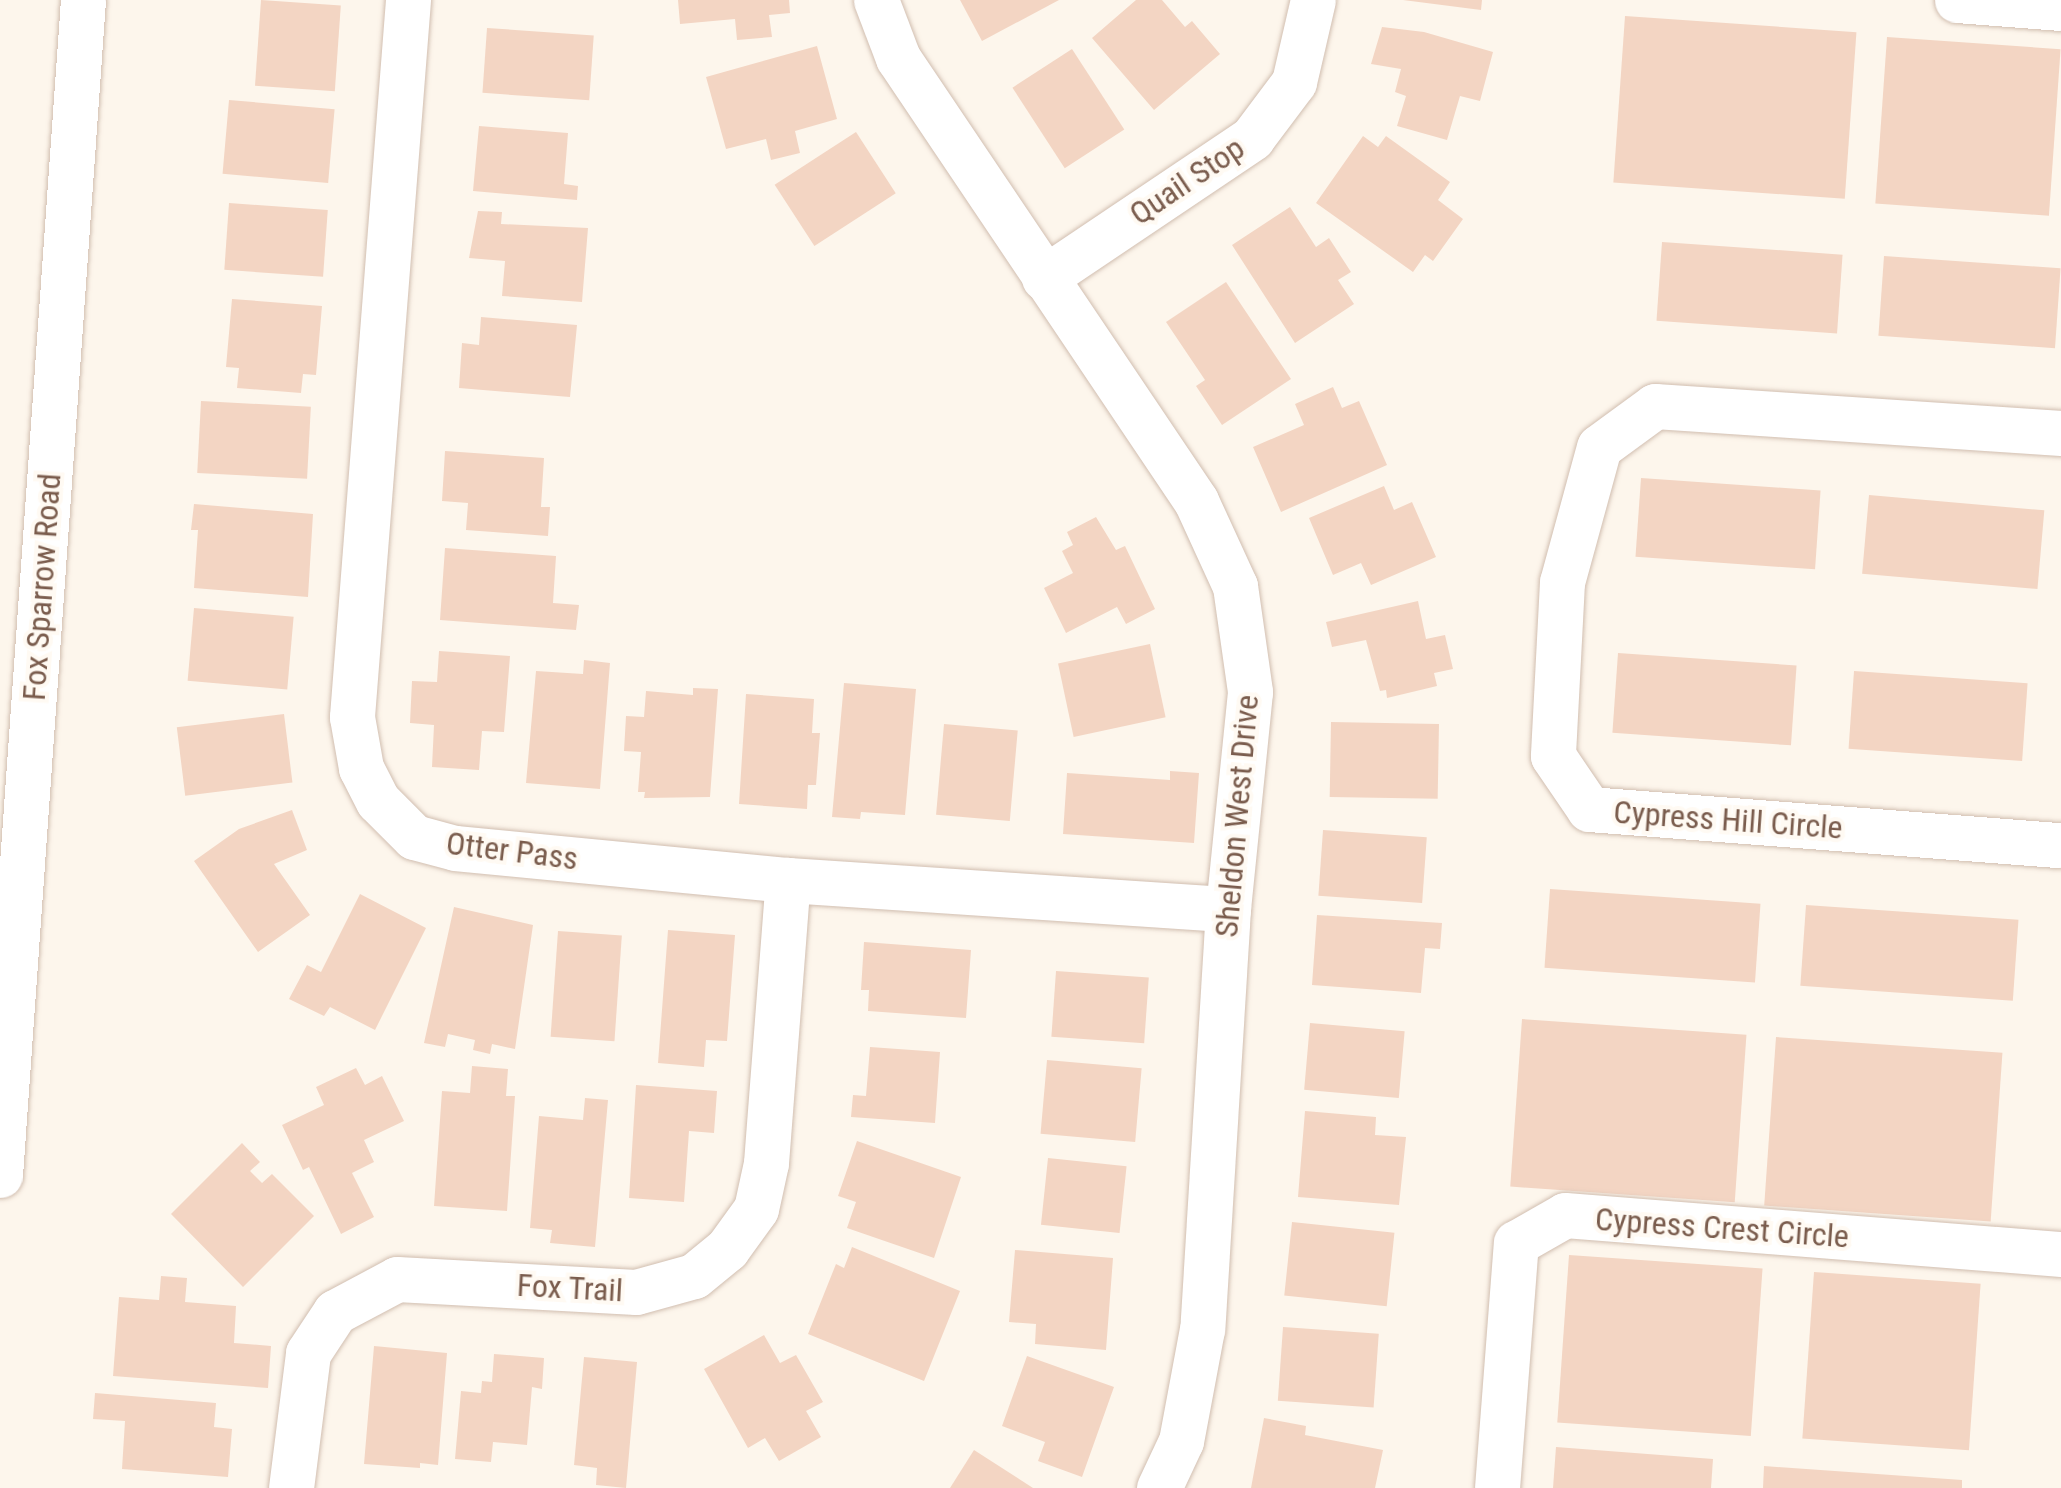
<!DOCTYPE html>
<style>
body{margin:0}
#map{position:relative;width:2061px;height:1488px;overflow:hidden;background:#fdf6ec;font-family:"Roboto Condensed",sans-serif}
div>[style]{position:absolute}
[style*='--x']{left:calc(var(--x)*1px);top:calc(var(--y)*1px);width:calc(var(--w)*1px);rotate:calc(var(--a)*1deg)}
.building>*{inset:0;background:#f3d5c3;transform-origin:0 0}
.roads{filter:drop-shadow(0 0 2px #d1beb0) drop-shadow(0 0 2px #d1beb0)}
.street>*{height:45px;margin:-22.5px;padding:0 22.5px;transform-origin:22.5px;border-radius:22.5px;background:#fff}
span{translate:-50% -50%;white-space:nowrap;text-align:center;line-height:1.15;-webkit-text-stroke:8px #fffaf3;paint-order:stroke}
.street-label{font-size:32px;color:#7a5c4d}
</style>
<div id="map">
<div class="building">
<div style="left:261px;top:0;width:80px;height:86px;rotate:4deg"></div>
<div style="clip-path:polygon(678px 0,789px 0,790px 13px,769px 15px,772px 37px,737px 40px,735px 19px,680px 24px)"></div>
<div style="clip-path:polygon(960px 0,1059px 0,982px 41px)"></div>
<div style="clip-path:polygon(1136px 0,1162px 0,1185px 27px,1192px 21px,1220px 54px,1154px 110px,1092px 38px)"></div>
<div style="clip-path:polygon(1403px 0,1482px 0,1481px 10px)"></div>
<div style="left:1625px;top:16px;width:232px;height:167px;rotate:4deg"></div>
<div style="clip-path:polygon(1382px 27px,1424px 32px,1493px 52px,1480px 101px,1460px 96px,1447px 140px,1397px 126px,1406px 96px,1395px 92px,1401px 69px,1371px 64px)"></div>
<div style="left:487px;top:28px;width:107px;height:65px;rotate:4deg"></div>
<div style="left:1887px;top:37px;width:174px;height:167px;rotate:4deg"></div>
<div style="clip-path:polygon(817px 46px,837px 119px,795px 131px,800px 153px,771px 160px,766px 139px,726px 149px,706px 77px)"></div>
<div style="left:1072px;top:49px;width:96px;height:71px;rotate:57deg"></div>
<div style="left:229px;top:100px;width:106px;height:74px;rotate:5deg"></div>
<div style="clip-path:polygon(479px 126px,568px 133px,564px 184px,578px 186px,577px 200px,473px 191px)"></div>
<div style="left:856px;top:132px;width:73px;height:97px;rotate:57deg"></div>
<div style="clip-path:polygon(1363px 136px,1378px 147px,1386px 136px,1450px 182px,1438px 200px,1463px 219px,1433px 261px,1425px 255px,1413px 272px,1316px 203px)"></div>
<div style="left:229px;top:203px;width:99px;height:67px;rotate:4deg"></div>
<div style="clip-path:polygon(1290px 207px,1316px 247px,1329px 238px,1351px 272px,1338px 280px,1354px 304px,1295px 343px,1232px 245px)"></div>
<div style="clip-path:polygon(478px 211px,502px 212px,501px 224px,588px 228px,582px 302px,502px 296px,505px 261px,469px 258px)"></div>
<div style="left:1662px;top:242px;width:181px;height:79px;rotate:4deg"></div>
<div style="left:1884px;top:256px;width:177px;height:80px;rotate:4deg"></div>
<div style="clip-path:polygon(1226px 282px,1291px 379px,1222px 425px,1196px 386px,1205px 380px,1166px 322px)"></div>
<div style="clip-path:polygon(232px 299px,322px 306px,316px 375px,303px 374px,301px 393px,237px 388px,239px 368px,226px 367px)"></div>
<div style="clip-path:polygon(481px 317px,577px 325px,570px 397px,459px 388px,462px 343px,479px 345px)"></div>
<div style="clip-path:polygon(1333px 387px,1342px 408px,1359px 401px,1387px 465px,1281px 512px,1253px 447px,1304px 425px,1295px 404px)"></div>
<div style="left:201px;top:401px;width:110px;height:72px;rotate:3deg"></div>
<div style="clip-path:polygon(445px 451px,544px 458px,541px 507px,550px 507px,548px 536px,466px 530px,468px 503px,442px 501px)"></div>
<div style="left:1641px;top:478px;width:180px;height:79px;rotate:4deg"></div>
<div style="clip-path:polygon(1384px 486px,1394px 510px,1412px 502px,1436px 557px,1371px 585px,1361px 563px,1333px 575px,1309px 518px)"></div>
<div style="left:1869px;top:495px;width:176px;height:79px;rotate:5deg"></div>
<div style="clip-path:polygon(194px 504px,313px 514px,308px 597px,194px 588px,198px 530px,191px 530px)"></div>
<div style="clip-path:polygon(1096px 517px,1116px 550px,1125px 546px,1155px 609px,1126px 624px,1117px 607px,1066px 633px,1044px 588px,1073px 573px,1062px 551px,1073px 545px,1067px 532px)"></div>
<div style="clip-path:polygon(445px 548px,556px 556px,553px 603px,579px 605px,576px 630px,440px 620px)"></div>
<div style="clip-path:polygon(1418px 601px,1426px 639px,1445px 635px,1453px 669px,1434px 673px,1437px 686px,1387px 698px,1386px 690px,1380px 691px,1366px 640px,1332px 647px,1326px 622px)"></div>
<div style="left:194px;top:608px;width:100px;height:73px;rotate:5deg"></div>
<div style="left:1150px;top:644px;width:75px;height:94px;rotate:78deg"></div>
<div style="clip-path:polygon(439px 651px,510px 656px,504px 732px,482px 731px,479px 770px,432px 767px,434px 725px,410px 723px,412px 681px,437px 682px)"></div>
<div style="left:1618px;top:653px;width:179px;height:80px;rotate:4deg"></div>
<div style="clip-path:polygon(584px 660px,610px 663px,600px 789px,526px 783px,536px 671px,583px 674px)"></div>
<div style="left:1854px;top:671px;width:174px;height:78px;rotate:4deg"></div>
<div style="clip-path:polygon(844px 683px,916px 689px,905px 815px,861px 812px,860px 819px,832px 817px)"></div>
<div style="clip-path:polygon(693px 688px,718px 689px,710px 797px,644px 798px,645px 792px,638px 792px,641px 752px,624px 751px,626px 716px,644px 717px,646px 691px,693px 695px)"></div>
<div style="clip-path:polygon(746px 694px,814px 699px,812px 733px,820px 733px,816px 785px,808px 785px,807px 809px,739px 804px)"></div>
<div style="left:284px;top:714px;width:69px;height:108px;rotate:83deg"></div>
<div style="left:1331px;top:722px;width:108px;height:75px;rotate:1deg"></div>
<div style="left:944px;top:724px;width:74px;height:91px;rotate:5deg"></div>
<div style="clip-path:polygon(1170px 771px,1199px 773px,1194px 843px,1063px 834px,1067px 773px,1170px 780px)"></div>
<div style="clip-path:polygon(292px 810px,307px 850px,274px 864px,310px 915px,258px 952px,194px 861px,239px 829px)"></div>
<div style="left:1323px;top:830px;width:104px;height:66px;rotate:4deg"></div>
<div style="left:1550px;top:889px;width:211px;height:79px;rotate:4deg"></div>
<div style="clip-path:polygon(360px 894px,426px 928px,375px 1030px,330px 1007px,324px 1016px,289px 999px,307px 965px,321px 972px)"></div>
<div style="left:1806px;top:905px;width:213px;height:81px;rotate:4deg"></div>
<div style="clip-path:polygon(454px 907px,533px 925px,515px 1049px,492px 1044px,490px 1054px,473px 1050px,475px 1040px,448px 1034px,445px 1047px,424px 1043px)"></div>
<div style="clip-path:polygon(1317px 915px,1442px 923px,1440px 949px,1425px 948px,1421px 993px,1312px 985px)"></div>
<div style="clip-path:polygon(668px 930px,735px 935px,727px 1041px,706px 1040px,704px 1067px,658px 1063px)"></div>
<div style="left:558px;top:931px;width:64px;height:106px;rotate:4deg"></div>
<div style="clip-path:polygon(864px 942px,971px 950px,966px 1018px,868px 1011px,869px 990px,861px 990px)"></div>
<div style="left:1056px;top:971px;width:93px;height:66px;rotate:4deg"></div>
<div style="left:1522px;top:1019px;width:225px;height:168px;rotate:4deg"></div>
<div style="left:1310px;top:1023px;width:95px;height:67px;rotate:5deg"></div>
<div style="left:1776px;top:1037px;width:227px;height:169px;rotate:4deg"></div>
<div style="clip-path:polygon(870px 1047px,940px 1052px,935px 1123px,851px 1117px,853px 1095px,866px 1096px)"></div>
<div style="left:1047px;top:1060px;width:95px;height:74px;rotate:5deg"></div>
<div style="clip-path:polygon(472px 1066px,508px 1069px,506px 1096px,515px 1096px,507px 1211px,434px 1206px,442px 1091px,470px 1093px)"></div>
<div style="clip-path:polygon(356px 1068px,365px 1085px,382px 1076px,404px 1121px,364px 1140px,374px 1162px,352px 1173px,374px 1217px,341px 1234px,309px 1167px,303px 1170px,282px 1125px,324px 1105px,316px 1087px)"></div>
<div style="clip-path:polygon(636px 1085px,717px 1091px,714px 1133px,689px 1131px,684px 1202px,629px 1198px)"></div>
<div style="clip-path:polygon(585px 1098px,608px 1100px,595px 1247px,550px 1243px,552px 1230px,530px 1228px,539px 1116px,583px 1120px)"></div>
<div style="clip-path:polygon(1305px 1111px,1376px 1117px,1375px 1135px,1406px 1137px,1399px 1205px,1298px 1197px)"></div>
<div style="clip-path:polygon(857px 1141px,961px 1177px,934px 1258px,847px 1228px,856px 1202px,838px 1196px)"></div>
<div style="clip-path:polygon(242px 1143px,260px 1162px,250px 1171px,262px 1183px,272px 1174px,314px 1216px,243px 1287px,171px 1214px)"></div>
<div style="left:1048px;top:1158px;width:79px;height:67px;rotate:6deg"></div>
<div style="left:1292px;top:1222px;width:103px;height:74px;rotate:6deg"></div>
<div style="clip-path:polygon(852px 1247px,960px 1291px,924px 1381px,808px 1334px,836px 1264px,844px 1268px)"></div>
<div style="clip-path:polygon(1015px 1250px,1113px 1258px,1106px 1350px,1035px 1344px,1036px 1324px,1009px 1322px)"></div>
<div style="left:1569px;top:1255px;width:194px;height:168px;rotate:4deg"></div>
<div style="left:1814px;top:1272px;width:167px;height:167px;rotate:4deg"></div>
<div style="clip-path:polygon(161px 1276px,187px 1278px,185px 1302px,236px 1306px,234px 1343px,271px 1346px,268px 1388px,113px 1376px,119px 1297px,159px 1300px)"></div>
<div style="left:1283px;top:1327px;width:96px;height:74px;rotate:4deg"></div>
<div style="clip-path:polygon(764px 1335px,780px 1363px,796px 1355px,823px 1402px,806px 1411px,821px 1437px,779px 1461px,765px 1438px,748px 1448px,704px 1369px)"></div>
<div style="clip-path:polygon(374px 1346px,447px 1353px,438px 1465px,420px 1463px,420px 1468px,364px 1464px)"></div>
<div style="clip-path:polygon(494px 1354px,544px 1358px,542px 1389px,532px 1387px,527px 1445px,493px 1442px,491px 1462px,455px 1459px,461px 1391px,481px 1393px,482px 1381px,492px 1382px)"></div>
<div style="clip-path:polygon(1027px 1356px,1114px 1387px,1082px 1477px,1038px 1461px,1045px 1442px,1002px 1426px)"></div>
<div style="clip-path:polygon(584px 1357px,637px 1362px,626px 1488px,596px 1485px,597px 1468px,574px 1465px)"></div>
<div style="clip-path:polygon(95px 1393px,216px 1403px,214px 1427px,232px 1429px,228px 1477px,122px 1469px,125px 1421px,93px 1419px)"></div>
<div style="clip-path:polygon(1264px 1418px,1306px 1426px,1305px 1435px,1383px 1450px,1375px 1488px,1251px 1488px)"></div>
<div style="clip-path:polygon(1556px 1447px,1713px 1459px,1711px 1488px,1553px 1488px)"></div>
<div style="clip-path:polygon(974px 1450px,1033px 1488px,950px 1488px)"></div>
<div style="clip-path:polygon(1764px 1466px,1962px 1480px,1962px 1488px,1763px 1488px)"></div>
</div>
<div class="roads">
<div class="street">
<div style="--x:408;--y:0;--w:719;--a:94.47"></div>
<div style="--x:352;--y:717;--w:52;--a:80"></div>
<div style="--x:361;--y:768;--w:37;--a:63"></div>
<div style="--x:378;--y:801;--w:51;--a:45"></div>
<div style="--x:414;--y:837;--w:42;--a:15"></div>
<div style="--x:455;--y:848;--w:335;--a:5.5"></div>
<div style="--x:788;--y:880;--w:441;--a:3.8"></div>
<div style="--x:876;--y:0;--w:62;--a:69.2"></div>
<div style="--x:898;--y:58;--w:534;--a:56.07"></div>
<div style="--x:1196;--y:501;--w:94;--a:65.4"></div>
<div style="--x:1235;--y:586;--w:107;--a:81.9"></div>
<div style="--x:1250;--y:692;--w:218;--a:95.8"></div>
<div style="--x:1228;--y:909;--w:421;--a:93.5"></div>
<div style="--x:1202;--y:1329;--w:114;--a:100.6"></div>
<div style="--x:1181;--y:1441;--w:52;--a:115.1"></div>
<div style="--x:1957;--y:0;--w:104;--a:4.4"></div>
<div style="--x:1044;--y:278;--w:251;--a:-33.9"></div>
<div style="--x:1252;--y:138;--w:70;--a:-53.1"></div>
<div style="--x:1294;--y:82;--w:84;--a:-77"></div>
<div style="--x:2061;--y:433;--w:407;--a:-176.2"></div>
<div style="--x:1655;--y:406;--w:69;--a:143.8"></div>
<div style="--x:1599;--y:447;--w:140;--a:105.3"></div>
<div style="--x:1562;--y:582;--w:174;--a:93"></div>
<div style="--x:1553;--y:756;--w:64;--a:55.8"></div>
<div style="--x:1589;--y:809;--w:473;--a:4.4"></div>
<div style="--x:0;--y:1175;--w:1178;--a:-85.96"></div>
<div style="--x:291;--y:1488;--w:136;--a:-82.8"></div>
<div style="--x:308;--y:1353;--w:49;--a:-56.6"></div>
<div style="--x:335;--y:1312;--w:70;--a:-28"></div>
<div style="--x:397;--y:1279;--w:239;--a:3.1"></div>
<div style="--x:636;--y:1292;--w:60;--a:-15.4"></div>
<div style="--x:694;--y:1276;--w:43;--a:-39.3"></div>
<div style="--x:727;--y:1249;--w:49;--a:-54.1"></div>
<div style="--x:756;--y:1209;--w:47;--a:-77.7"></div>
<div style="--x:766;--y:1163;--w:284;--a:-85.6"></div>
<div style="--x:1497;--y:1488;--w:246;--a:-85.6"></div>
<div style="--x:1516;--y:1243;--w:56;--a:-29.7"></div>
<div style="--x:1565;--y:1215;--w:498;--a:4.5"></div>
</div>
</div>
<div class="street-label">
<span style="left:1187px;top:181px;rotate:-34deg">Quail Stop</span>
<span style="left:42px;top:587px;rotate:-86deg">Fox Sparrow Road</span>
<span style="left:1237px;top:816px;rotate:-85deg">Sheldon West Drive</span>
<span style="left:1728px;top:820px;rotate:4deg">Cypress Hill Circle</span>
<span style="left:512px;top:851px;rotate:7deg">Otter Pass</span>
<span style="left:1722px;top:1228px;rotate:4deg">Cypress Crest Circle</span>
<span style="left:570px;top:1288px;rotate:3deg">Fox Trail</span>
</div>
</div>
